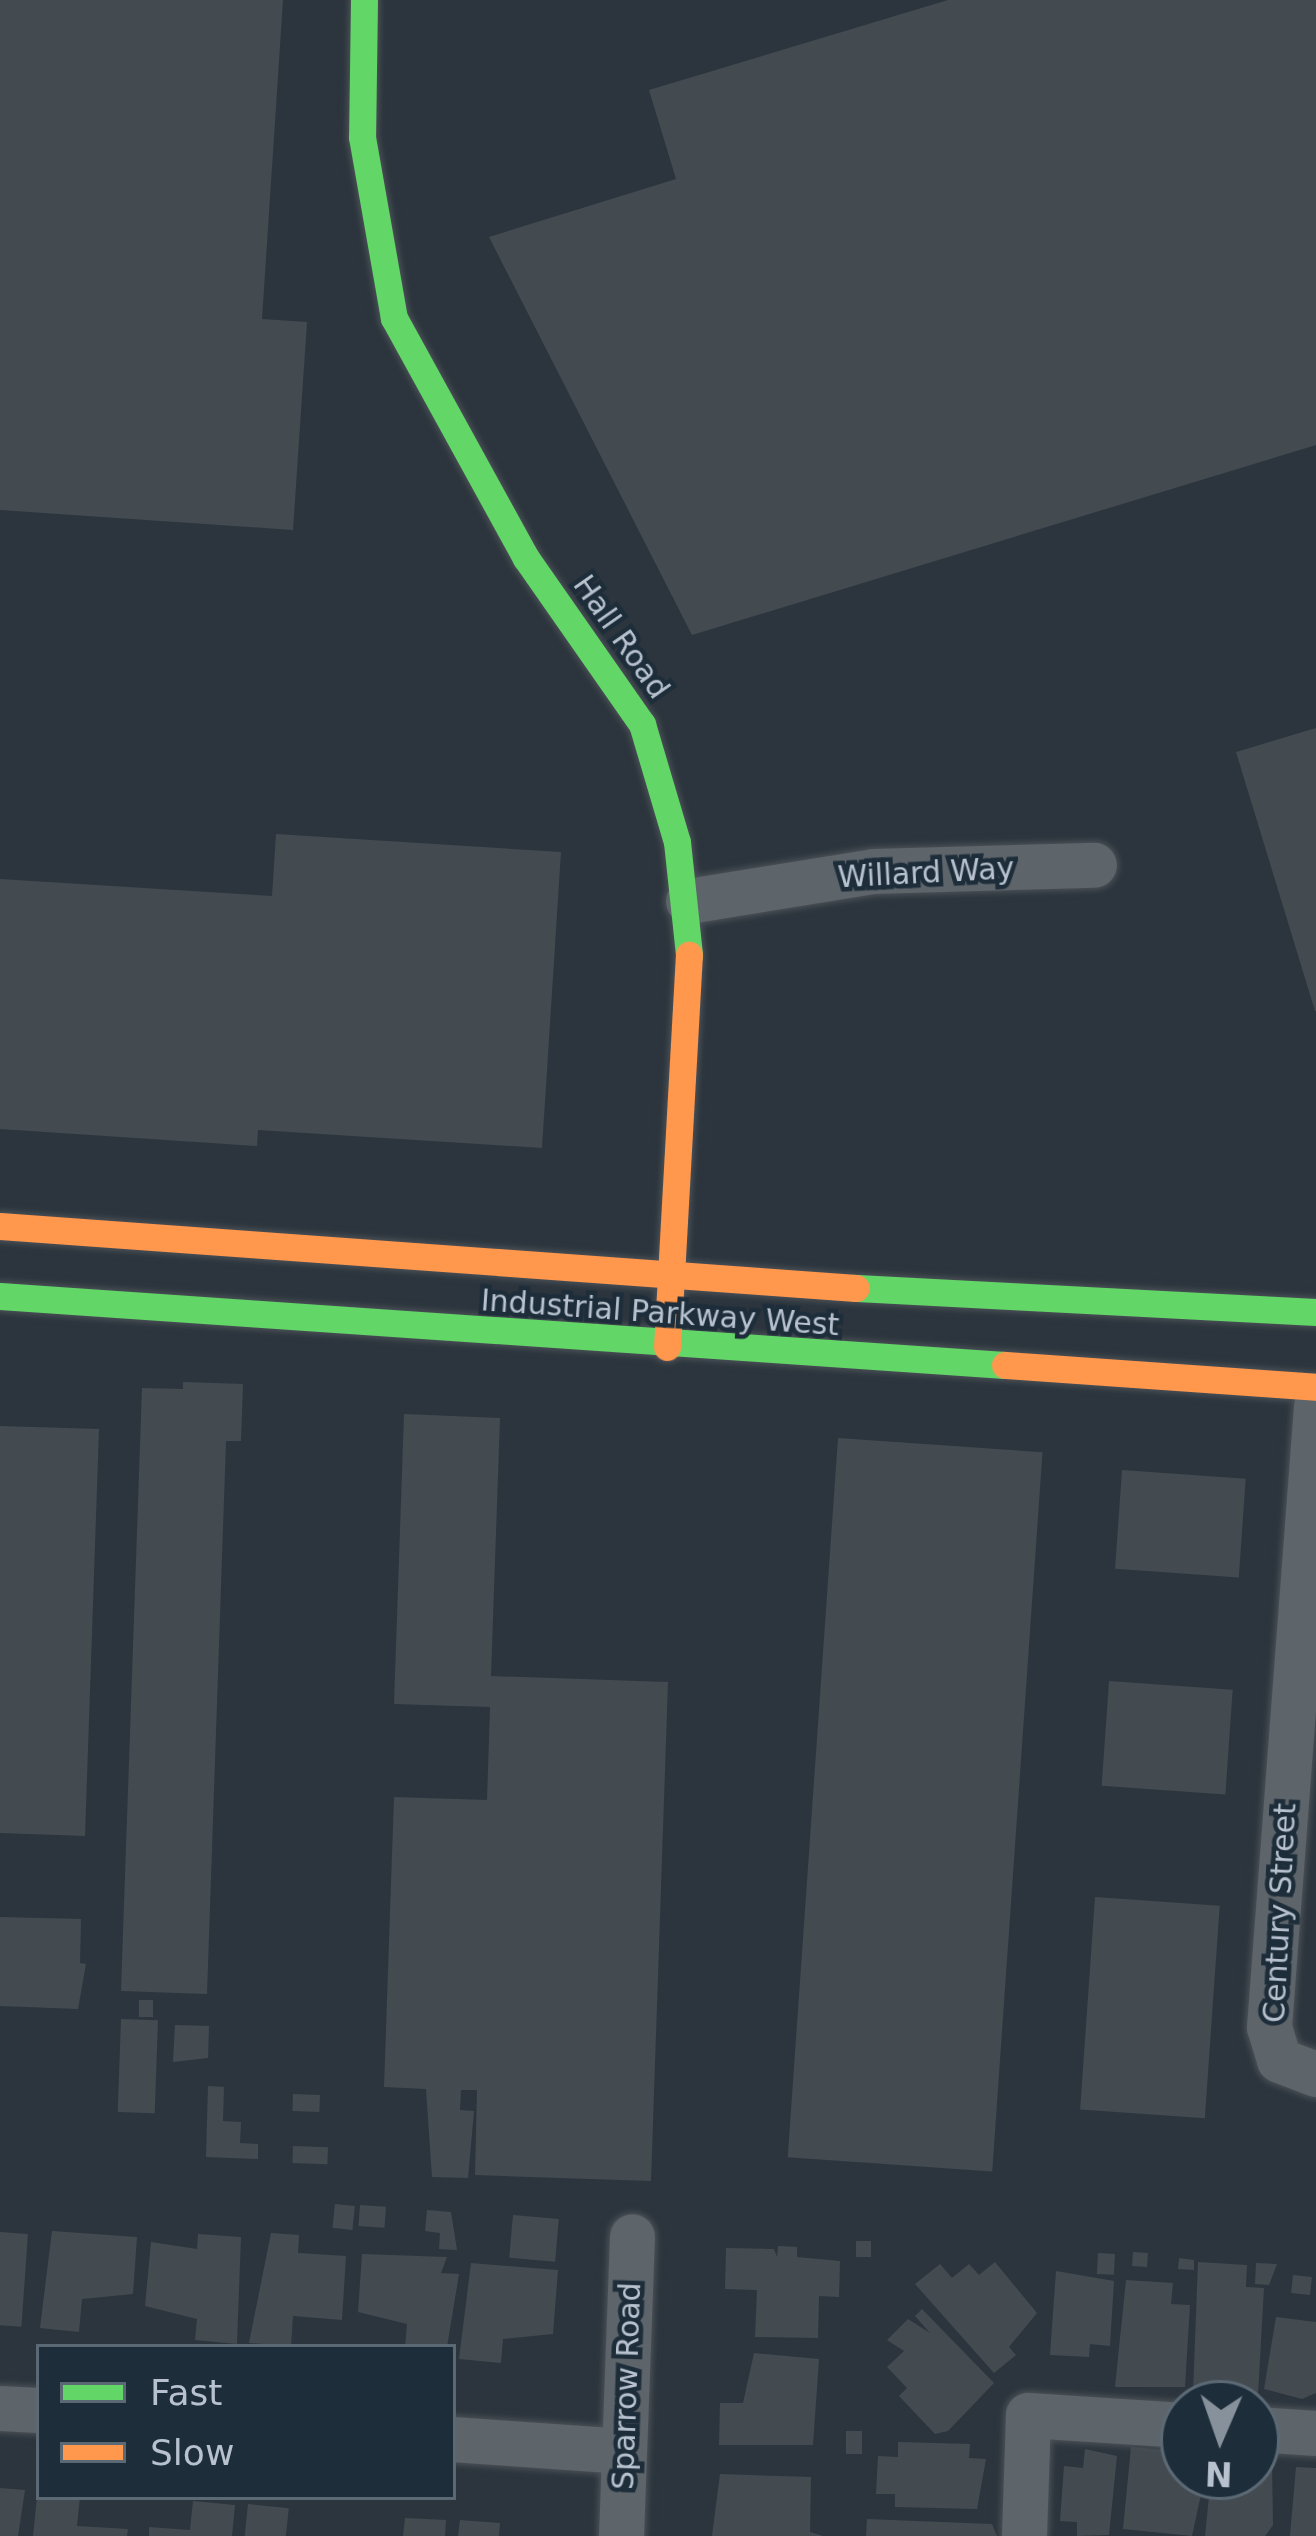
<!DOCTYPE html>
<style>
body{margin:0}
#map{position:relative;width:1316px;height:2536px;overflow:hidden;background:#2c353d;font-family:"DejaVu Sans",sans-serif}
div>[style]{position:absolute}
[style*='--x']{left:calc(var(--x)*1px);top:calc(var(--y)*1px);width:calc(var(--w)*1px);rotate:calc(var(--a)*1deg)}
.building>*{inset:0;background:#434b51;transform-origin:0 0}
.roads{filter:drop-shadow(0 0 3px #4b5157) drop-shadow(0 0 3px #4b5157)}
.street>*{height:45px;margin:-22.5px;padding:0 22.5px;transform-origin:22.5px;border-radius:22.5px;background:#5d646a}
.fast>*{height:27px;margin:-13.5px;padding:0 13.5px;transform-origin:13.5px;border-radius:13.5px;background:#63d668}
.slow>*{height:27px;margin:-13.5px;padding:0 13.5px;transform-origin:13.5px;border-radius:13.5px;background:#ff974d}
span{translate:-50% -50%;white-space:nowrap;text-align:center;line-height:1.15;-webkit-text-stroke:9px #1e2d3a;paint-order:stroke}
.street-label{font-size:30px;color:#b7c2ce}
.legend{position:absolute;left:36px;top:2344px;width:420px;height:156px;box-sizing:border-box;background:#1e2d3a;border:3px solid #5b6975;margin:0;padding:15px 21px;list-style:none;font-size:36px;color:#b7c2ce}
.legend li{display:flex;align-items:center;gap:24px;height:60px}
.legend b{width:60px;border:3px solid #5b6975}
.north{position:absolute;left:1160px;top:2380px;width:120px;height:120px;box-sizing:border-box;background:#1e2d3a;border:3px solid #5b6975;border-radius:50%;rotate:182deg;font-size:33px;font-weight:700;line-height:48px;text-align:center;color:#b7c2ce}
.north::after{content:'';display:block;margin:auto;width:42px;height:54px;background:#86919b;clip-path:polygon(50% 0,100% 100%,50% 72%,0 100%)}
</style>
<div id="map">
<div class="building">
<div style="clip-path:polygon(0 0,283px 0,262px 319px,307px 322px,293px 530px,0 510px)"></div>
<div style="clip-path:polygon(948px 0,1316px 0,1316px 445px,692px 635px,489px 237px,676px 179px,649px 90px)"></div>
<div style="clip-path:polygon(1316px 728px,1316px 1011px,1315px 1011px,1236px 752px)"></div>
<div style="clip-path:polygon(276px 834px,561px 852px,542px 1148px,258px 1130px,257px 1146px,0 1129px,0 879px,272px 896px)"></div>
<div style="clip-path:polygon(183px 1382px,243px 1384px,241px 1441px,226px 1441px,207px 1994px,121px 1991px,142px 1388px,183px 1389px)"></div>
<div style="clip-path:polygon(404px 1414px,500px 1418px,491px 1676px,668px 1682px,651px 2181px,475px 2175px,477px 2090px,461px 2090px,460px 2110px,474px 2111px,468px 2178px,432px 2177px,426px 2089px,384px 2087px,394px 1797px,487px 1800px,490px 1707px,394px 1704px)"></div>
<div style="clip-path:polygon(0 1426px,99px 1429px,85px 1836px,0 1833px)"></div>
<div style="left:838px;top:1438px;width:205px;height:721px;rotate:4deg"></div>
<div style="left:1122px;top:1470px;width:124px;height:99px;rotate:4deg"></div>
<div style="left:1109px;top:1681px;width:124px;height:105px;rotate:4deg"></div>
<div style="left:1095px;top:1897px;width:125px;height:213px;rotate:4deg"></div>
<div style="clip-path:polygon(0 1917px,81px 1919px,80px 1963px,86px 1964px,78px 2009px,0 2006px)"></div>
<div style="left:139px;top:2000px;width:14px;height:17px"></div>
<div style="left:121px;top:2019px;width:37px;height:93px;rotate:2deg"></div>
<div style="clip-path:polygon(175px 2025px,209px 2026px,208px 2058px,173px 2062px)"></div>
<div style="clip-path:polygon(208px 2086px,224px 2087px,223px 2121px,241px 2122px,240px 2143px,258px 2144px,258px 2159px,206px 2157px)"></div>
<div style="left:293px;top:2094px;width:27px;height:17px;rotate:2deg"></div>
<div style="left:293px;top:2146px;width:35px;height:17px;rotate:2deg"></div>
<div style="left:335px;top:2204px;width:20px;height:24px;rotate:6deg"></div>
<div style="left:360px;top:2205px;width:26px;height:21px;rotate:4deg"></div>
<div style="clip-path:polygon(427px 2210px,451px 2212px,457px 2250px,439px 2249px,440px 2233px,425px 2231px)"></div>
<div style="left:513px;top:2215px;width:46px;height:43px;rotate:5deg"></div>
<div style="clip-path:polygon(52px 2231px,137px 2237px,133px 2294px,82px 2299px,79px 2332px,40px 2328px)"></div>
<div style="left:0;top:2232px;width:28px;height:93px;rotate:4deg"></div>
<div style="clip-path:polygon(271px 2233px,299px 2235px,298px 2253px,346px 2256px,342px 2320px,293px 2316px,291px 2346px,249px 2343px)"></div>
<div style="clip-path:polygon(198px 2234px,241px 2237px,237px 2344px,195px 2340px,197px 2319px,145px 2306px,151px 2242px,197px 2249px)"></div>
<div style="left:856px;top:2241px;width:15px;height:16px"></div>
<div style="clip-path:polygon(778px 2246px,797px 2247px,797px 2257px,840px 2261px,839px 2297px,819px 2296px,818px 2338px,755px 2337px,757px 2290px,725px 2289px,726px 2248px,774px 2249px,777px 2257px)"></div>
<div style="left:1133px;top:2252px;width:15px;height:14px;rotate:4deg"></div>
<div style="left:1098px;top:2253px;width:17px;height:21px;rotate:3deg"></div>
<div style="clip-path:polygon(362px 2254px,447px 2257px,441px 2273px,459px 2274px,447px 2347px,405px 2347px,407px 2324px,358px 2312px)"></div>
<div style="clip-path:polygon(1179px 2258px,1194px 2260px,1194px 2270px,1178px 2269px)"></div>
<div style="clip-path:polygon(995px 2262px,1037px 2313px,1009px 2347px,1016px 2355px,994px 2373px,915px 2284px,940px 2264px,952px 2278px,969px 2264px,979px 2275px)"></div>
<div style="clip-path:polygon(1198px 2262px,1247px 2265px,1246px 2287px,1264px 2288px,1258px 2395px,1193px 2393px)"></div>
<div style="clip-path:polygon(471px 2263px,558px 2270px,553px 2334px,503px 2339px,501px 2363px,459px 2359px)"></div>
<div style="clip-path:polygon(1256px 2263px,1277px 2264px,1269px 2285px,1255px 2284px)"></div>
<div style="clip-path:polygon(1056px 2271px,1114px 2281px,1110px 2346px,1090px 2344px,1089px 2357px,1050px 2355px)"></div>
<div style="left:1293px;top:2275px;width:19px;height:18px;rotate:6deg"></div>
<div style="clip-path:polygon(1126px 2280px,1173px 2283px,1171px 2304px,1190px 2305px,1185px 2387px,1115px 2387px)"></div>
<div style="clip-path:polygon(922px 2309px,994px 2383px,948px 2431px,935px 2434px,899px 2396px,907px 2388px,887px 2367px,904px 2351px,887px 2340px,908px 2319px,930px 2333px,915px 2316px)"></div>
<div style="clip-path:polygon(1276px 2317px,1316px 2322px,1316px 2393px,1302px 2399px,1264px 2389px)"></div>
<div style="clip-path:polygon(754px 2353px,819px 2359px,813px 2445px,719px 2445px,720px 2403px,743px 2403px)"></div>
<div style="left:846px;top:2431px;width:16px;height:23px"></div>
<div style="clip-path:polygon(898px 2442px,970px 2444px,969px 2458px,986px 2459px,977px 2509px,895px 2507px,895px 2494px,876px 2494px,878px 2456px,898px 2457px)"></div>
<div style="clip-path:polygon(1131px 2447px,1176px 2451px,1184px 2455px,1184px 2476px,1205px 2476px,1192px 2536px,1123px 2529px)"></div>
<div style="clip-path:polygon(1085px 2449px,1117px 2456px,1109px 2535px,1077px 2536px,1077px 2522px,1060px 2521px,1064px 2466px,1083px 2468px)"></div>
<div style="clip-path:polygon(1256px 2460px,1272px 2461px,1273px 2525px,1265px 2536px,1205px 2536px,1211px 2476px,1256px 2476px)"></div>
<div style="clip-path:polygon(1296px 2467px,1316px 2468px,1316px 2536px,1290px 2536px)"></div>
<div style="clip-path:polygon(720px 2474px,811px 2477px,810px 2532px,823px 2536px,712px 2536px)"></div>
<div style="clip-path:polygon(0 2488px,25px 2490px,18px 2536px,0 2536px)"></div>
<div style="clip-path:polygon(37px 2497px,80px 2497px,77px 2526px,128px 2529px,127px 2536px,33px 2536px)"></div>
<div style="clip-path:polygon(193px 2501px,235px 2505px,232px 2536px,149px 2536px,149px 2527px,190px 2530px)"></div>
<div style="left:248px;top:2504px;width:41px;height:32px;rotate:6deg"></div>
<div style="clip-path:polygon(405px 2518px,446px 2520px,445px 2536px,403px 2536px)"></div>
<div style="clip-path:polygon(867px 2519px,992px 2524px,997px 2536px,866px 2536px)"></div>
<div style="clip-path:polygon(460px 2520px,500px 2523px,499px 2536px,458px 2536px)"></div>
</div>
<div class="roads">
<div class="street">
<div style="--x:688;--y:901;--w:187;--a:-9.2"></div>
<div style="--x:873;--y:871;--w:221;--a:-1.6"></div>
<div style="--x:1316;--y:1406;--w:623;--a:94.33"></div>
<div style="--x:1269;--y:2027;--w:34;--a:73"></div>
<div style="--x:1279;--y:2060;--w:40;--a:21"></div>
<div style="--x:0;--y:2408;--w:39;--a:3"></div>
<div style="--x:1256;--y:2429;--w:60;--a:3.8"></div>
<div style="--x:453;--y:2439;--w:171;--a:4"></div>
<div style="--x:621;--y:2536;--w:300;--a:-87.9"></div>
<div style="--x:1024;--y:2536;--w:121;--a:-88.1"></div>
<div style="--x:1028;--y:2415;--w:156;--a:3.7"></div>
</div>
<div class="fast">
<div style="--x:364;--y:0;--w:137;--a:90.8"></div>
<div style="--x:362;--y:137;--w:184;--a:80"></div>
<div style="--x:394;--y:318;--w:274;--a:61.2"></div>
<div style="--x:526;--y:558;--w:203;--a:55.1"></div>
<div style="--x:642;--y:724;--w:123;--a:73.5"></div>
<div style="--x:677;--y:842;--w:114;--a:83.9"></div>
<div style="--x:856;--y:1288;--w:461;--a:3"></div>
<div style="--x:0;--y:1296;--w:1007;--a:3.93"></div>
</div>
<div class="slow">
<div style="--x:0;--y:1226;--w:858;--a:4.14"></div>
<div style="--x:667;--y:1347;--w:393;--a:-86.8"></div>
<div style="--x:1005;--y:1365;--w:312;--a:4"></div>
</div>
</div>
<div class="street-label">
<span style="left:621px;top:637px;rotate:55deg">Hall Road</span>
<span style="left:926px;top:873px;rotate:-3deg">Willard Way</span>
<span style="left:660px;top:1313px;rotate:4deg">Industrial Parkway West</span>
<span style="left:1280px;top:1913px;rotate:-87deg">Century Street</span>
<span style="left:627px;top:2386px;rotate:-88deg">Sparrow Road</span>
</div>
<ul class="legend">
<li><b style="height:15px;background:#63d668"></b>Fast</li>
<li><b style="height:15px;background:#ff974d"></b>Slow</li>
</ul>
<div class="north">N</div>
</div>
